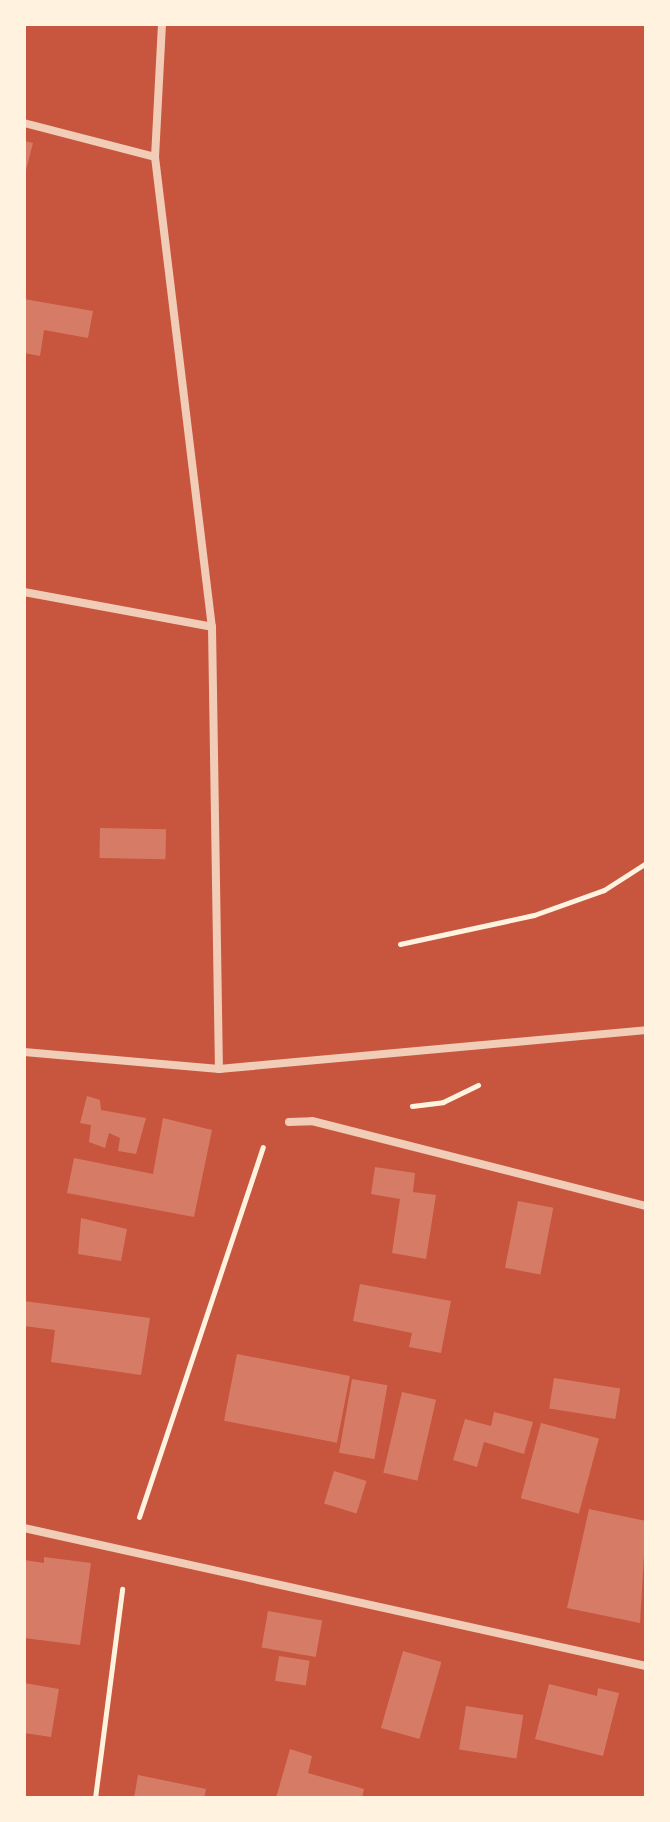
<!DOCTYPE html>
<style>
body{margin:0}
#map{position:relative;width:670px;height:1822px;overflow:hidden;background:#c8553d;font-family:"Archivo Narrow",sans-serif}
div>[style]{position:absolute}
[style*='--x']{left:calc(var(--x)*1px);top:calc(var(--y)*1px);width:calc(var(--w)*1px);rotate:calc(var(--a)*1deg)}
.building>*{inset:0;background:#d67c66;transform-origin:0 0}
.path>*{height:5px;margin:-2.5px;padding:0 2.5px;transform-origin:2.5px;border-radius:2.5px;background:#fff3e0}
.minor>*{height:8px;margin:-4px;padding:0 4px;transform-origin:4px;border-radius:4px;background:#f1ccb7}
span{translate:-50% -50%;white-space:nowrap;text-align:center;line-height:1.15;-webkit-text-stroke:6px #fff3e0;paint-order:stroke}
.frame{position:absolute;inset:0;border:26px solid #fff3e0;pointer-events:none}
</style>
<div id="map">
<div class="building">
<div style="clip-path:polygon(24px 141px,33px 143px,25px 174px,24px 173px)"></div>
<div style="clip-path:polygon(24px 299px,93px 311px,88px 338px,44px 330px,40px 356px,24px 353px)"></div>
<div style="left:100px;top:828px;width:66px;height:30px;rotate:1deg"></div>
<div style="clip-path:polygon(87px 1096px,100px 1100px,101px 1110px,146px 1118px,136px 1154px,118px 1151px,120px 1138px,109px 1133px,105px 1148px,89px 1142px,91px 1125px,80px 1123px)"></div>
<div style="clip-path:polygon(163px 1118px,212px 1130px,194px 1217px,67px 1193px,74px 1158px,153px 1174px)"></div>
<div style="clip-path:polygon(375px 1167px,415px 1173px,413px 1192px,436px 1195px,426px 1259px,392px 1253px,400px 1199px,371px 1194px)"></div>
<div style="left:518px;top:1201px;width:36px;height:68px;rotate:11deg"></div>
<div style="clip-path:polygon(81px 1218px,127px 1229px,121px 1261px,78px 1254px)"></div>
<div style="clip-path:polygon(360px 1284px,451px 1301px,441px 1353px,409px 1347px,412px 1333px,353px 1321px)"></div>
<div style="clip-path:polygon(24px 1301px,150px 1318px,141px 1375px,51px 1362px,55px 1330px,24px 1326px)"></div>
<div style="left:237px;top:1354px;width:115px;height:68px;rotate:11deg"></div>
<div style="left:554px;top:1378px;width:67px;height:31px;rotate:9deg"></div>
<div style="left:352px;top:1379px;width:36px;height:75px;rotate:10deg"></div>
<div style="left:402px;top:1392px;width:35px;height:83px;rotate:13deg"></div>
<div style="clip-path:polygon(494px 1412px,533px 1422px,524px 1454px,484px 1442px,477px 1467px,453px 1460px,465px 1419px,491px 1426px)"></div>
<div style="left:541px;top:1423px;width:60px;height:78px;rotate:15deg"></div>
<div style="left:334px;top:1471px;width:34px;height:34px;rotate:17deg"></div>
<div style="clip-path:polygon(589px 1509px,646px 1521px,640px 1623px,567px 1608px)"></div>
<div style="clip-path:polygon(44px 1557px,91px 1563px,80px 1645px,24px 1638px,24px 1560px,44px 1563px)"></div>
<div style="left:268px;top:1611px;width:55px;height:37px;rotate:10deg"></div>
<div style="left:403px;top:1651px;width:40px;height:80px;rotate:16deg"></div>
<div style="left:279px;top:1656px;width:31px;height:25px;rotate:9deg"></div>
<div style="clip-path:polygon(24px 1683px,59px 1689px,51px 1737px,24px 1733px)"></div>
<div style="clip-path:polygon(549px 1684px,597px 1696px,598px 1688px,619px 1693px,603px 1756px,535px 1739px)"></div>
<div style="left:466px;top:1706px;width:58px;height:44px;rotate:9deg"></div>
<div style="clip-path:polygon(290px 1749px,312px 1756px,308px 1773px,364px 1789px,362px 1798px,276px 1798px)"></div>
<div style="clip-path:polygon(138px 1775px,206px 1789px,204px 1798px,134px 1798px)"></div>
</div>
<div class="path">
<div style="--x:400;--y:944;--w:137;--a:-12.2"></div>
<div style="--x:534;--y:915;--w:74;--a:-19.7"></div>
<div style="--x:604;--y:890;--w:50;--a:-32.7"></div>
<div style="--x:412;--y:1106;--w:31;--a:-7"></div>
<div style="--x:443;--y:1102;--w:39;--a:-26"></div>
<div style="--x:139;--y:1517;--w:390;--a:-71.5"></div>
<div style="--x:95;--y:1798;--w:211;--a:-82.6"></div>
</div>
<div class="minor">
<div style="--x:162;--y:24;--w:133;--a:93"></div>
<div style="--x:155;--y:157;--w:473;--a:83.1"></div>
<div style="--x:212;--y:627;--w:442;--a:89.1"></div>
<div style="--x:24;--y:123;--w:135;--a:14.5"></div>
<div style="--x:24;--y:592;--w:191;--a:10.5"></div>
<div style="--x:24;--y:1052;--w:196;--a:5"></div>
<div style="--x:219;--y:1069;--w:429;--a:-5.2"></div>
<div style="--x:289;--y:1122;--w:23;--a:-2"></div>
<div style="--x:312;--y:1121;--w:345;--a:14.3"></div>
<div style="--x:24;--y:1528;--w:637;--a:12.51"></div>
</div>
<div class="frame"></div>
</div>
